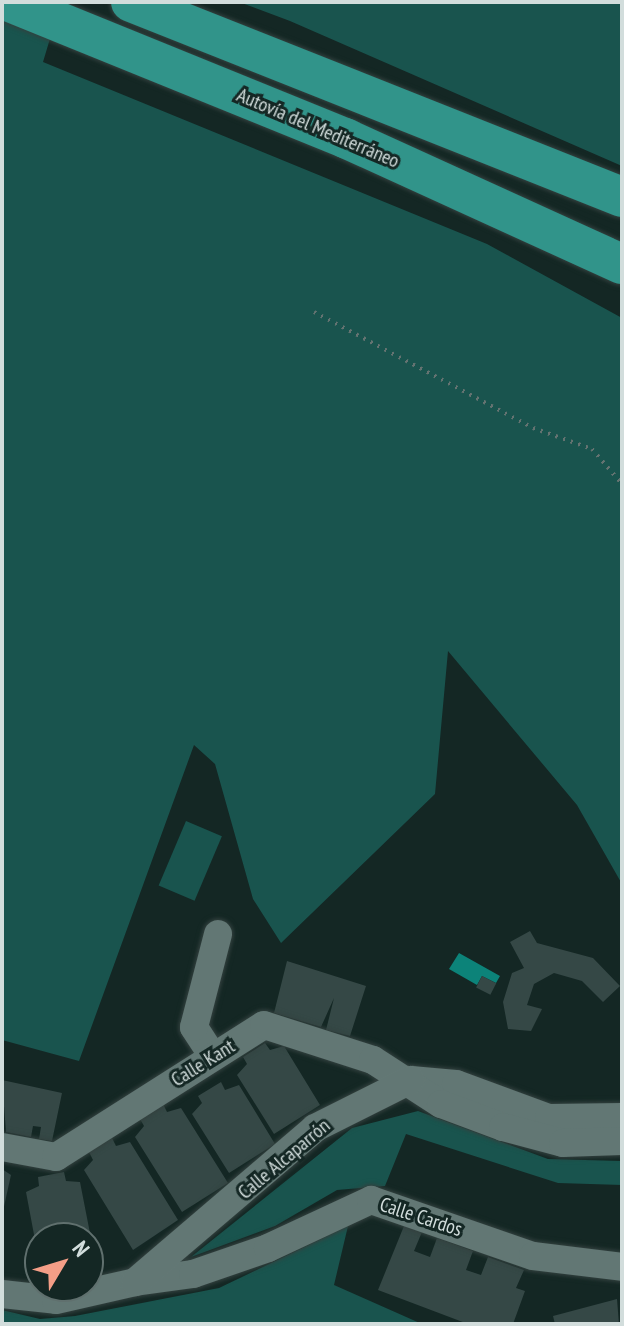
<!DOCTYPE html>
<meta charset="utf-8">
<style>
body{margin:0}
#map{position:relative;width:624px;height:1326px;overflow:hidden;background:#142724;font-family:"PT Sans Narrow",sans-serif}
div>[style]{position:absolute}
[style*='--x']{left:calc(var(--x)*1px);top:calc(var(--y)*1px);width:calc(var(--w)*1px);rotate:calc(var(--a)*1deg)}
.green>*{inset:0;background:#19544e;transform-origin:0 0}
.water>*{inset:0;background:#0c8379}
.building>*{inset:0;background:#354846;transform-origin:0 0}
.path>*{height:4px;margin-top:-2px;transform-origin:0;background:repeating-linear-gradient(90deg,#647371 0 2px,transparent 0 8px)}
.roads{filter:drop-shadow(0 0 2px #33413f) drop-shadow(0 0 2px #33413f)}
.minor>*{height:28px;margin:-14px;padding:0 14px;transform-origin:14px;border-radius:14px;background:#627774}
.highway>*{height:40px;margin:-20px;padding:0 20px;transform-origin:20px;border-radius:20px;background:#31948a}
span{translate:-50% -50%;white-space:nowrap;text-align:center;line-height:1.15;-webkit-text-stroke:6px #142724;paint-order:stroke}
.street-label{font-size:20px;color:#d2dddc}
.frame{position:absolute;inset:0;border:4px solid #d2dddc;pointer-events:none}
.north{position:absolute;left:24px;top:1222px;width:80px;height:80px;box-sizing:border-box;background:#142724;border:2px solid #60706e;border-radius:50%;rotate:52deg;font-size:22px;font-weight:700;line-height:32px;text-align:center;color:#d2dddc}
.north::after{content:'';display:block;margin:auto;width:28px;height:36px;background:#f49e87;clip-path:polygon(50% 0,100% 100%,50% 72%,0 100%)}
</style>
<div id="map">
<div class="green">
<div style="clip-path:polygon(2px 2px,61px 2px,43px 62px,487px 244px,622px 318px,622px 884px,577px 805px,448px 651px,435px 794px,281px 943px,253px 899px,215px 764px,194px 745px,79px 1061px,2px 1040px)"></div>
<div style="clip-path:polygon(239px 2px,622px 2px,622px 166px,290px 21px)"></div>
<div style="left:186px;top:821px;width:39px;height:70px;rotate:23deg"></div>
<div style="clip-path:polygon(418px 1111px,548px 1159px,622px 1161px,622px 1185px,558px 1183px,406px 1134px,385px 1186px,337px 1190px,275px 1226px,191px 1257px,352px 1128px)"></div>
<div style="clip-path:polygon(348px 1226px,334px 1285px,422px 1324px,2px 1324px,2px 1310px,40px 1319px,75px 1316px,219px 1288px)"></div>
</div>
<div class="water">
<div style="clip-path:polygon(459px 953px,500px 976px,496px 983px,482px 976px,477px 985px,449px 969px)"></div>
</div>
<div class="building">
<div style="clip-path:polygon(530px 931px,537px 943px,593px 958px,620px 986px,603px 1002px,582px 981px,554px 973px,534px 984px,527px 1005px,542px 1009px,531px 1031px,508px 1029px,503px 1002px,512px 973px,524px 968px,510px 942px)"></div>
<div style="clip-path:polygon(287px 961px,366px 986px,350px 1036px,326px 1030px,334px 998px,321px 1027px,274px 1013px)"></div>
<div style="left:482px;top:976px;width:16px;height:13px;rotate:27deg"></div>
<div style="clip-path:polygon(265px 1043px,270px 1050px,284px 1046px,320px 1105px,274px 1134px,237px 1075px,247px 1064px,243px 1057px)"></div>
<div style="clip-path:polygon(2px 1080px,62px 1093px,52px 1141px,39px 1139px,41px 1127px,33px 1126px,31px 1137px,6px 1132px)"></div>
<div style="clip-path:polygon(221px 1082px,225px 1090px,239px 1085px,275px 1144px,229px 1173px,192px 1114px,202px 1103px,198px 1096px)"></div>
<div style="clip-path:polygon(163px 1104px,167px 1112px,181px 1108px,228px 1183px,182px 1212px,135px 1137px,144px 1126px,140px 1119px)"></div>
<div style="clip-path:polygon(112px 1138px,116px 1146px,130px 1142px,178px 1220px,133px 1250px,84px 1170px,93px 1160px,89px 1152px)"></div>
<div style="clip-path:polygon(2px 1169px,11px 1175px,3px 1211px,2px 1210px)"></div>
<div style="clip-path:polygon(64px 1172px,66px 1181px,80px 1182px,97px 1269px,88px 1271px,88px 1238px,40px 1238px,38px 1256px,26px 1192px,39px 1186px,38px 1177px)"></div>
<div style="clip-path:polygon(404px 1226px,422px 1232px,414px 1251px,430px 1257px,437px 1238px,473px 1251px,466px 1270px,481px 1275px,488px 1257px,524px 1270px,516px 1288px,525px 1291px,513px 1324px,468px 1324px,378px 1290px)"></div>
<div style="clip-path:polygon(617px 1299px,619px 1324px,555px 1324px,553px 1316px)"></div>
</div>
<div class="path">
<div style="--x:314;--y:312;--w:248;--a:27.9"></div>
<div style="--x:533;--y:428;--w:63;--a:19.6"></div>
<div style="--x:592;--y:449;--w:46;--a:49.4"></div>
</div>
<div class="roads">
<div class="minor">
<div style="--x:212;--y:1055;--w:33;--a:-123"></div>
<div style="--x:194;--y:1027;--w:96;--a:-75.5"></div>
<div style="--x:411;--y:1080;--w:45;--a:5.1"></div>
<div style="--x:456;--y:1084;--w:99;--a:20.1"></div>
<div style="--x:549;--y:1118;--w:73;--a:-0.8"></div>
<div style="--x:2;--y:1147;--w:55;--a:10.5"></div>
<div style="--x:56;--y:1157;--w:246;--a:-32.4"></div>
<div style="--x:264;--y:1025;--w:114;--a:17.8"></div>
<div style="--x:373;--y:1060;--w:81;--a:32.9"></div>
<div style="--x:441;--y:1104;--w:66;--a:20.4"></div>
<div style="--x:503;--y:1127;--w:62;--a:14.9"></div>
<div style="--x:563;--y:1143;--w:59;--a:-1.9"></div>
<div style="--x:135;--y:1282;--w:59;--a:-7.9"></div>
<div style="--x:193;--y:1274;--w:79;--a:-19.1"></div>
<div style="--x:268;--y:1248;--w:114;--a:-25"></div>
<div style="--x:371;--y:1200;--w:171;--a:19.1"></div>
<div style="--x:533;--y:1256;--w:90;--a:7"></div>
<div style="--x:2;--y:1294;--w:54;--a:6.3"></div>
<div style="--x:56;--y:1300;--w:81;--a:-12.8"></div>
<div style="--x:135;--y:1282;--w:237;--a:-40.5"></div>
<div style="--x:315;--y:1128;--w:107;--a:-26.6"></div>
</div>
<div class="highway">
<div style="--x:10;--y:2;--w:362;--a:22.1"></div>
<div style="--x:345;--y:138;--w:304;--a:24.5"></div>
<div style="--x:131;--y:2;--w:528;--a:21.66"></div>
</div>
</div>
<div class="street-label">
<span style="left:318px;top:128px;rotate:23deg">Autovía del Mediterráneo</span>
<span style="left:203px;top:1063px;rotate:-32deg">Calle Kant</span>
<span style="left:284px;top:1159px;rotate:-40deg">Calle Alcaparrón</span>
<span style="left:421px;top:1217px;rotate:18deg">Calle Cardos</span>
</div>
<div class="frame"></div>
<div class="north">N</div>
</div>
